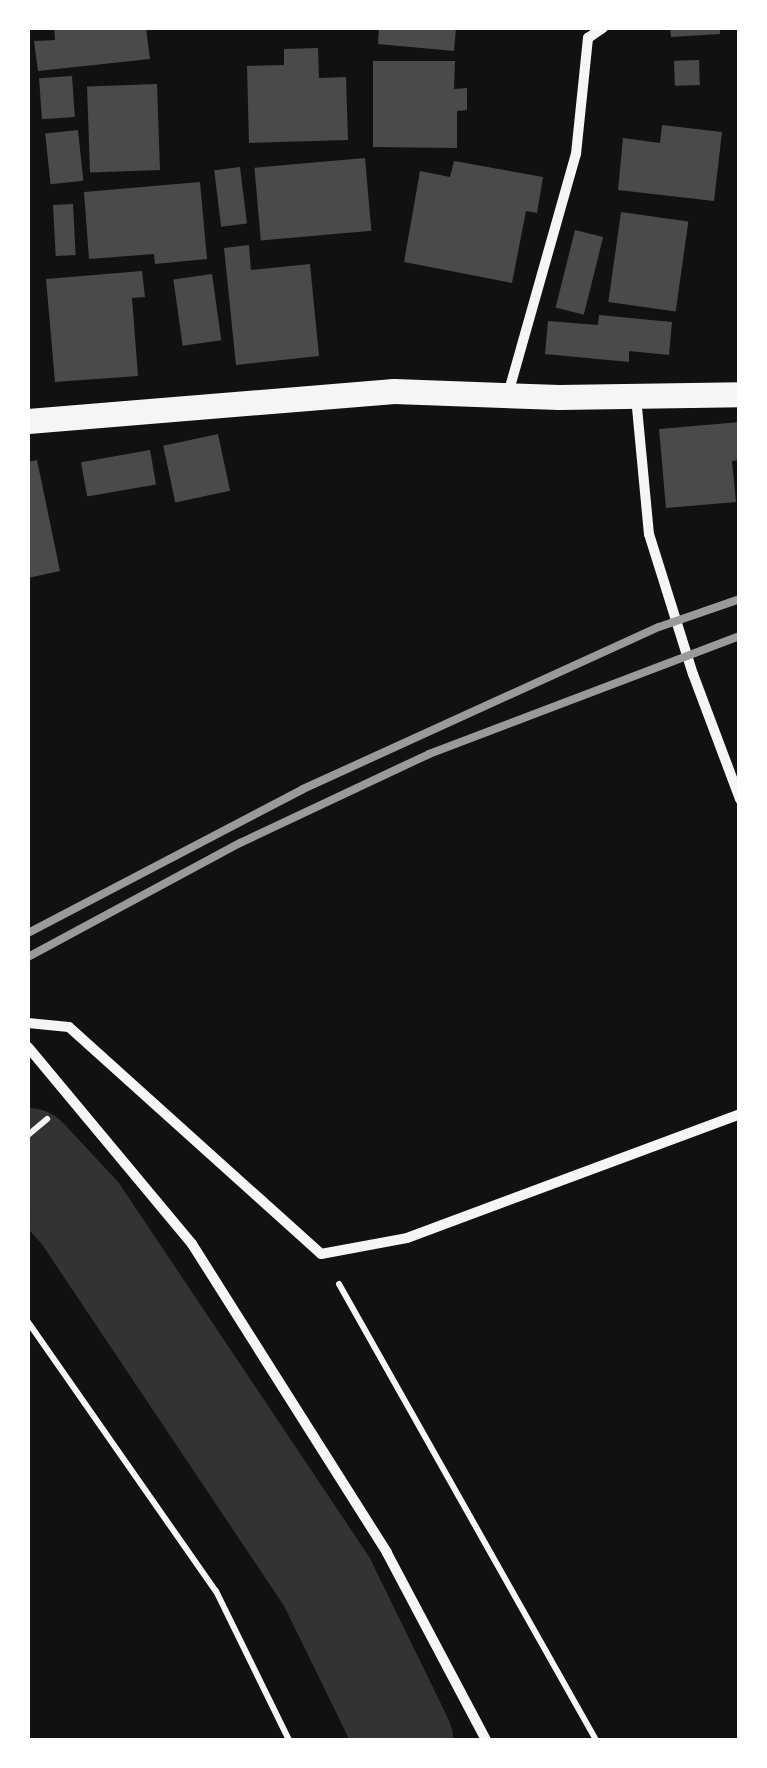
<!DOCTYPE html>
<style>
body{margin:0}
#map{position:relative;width:767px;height:1768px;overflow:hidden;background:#111;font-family:"Space Grotesk",sans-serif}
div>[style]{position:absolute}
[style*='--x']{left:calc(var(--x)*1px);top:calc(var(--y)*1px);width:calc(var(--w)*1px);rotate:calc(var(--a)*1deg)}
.river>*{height:98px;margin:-49px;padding:0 49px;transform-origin:49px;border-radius:49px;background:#333}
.building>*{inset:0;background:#4a4a4a;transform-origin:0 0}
.path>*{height:6px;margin:-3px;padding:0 3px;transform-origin:3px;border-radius:3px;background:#f5f5f5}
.minor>*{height:10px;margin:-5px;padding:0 5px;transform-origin:5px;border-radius:5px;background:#f5f5f5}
.primary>*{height:25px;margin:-12.5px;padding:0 12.5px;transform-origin:12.5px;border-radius:12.5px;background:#f5f5f5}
.rail>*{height:8px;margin:-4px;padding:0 4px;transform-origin:4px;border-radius:4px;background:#9a9a9a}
span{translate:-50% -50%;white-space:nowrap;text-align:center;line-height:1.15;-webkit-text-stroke:9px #fff;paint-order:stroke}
.frame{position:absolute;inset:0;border:30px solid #fff;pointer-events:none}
</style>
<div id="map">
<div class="river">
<div style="--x:28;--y:1157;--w:76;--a:47.1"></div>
<div style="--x:80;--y:1213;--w:444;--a:56.2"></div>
<div style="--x:327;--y:1582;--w:176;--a:64"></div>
</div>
<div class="building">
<div style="clip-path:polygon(54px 28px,146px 28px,150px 59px,38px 71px,34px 41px,55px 40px)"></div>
<div style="clip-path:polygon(379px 28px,456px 28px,454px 51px,378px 44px)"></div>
<div style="clip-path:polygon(670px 28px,720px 28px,720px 34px,671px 37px)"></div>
<div style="clip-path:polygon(318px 48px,319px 78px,346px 77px,348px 140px,249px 143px,247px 66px,284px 65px,284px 49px)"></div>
<div style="left:699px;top:60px;width:25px;height:25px;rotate:88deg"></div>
<div style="clip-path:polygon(373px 61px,455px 61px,454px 89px,467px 88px,467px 110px,457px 111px,457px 148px,373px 147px)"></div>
<div style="left:72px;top:76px;width:41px;height:33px;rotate:86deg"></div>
<div style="left:157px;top:84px;width:86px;height:70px;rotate:88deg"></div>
<div style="clip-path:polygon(662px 125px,722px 132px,714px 201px,618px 190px,623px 138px,660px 143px)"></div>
<div style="left:78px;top:130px;width:51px;height:33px;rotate:84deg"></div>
<div style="left:365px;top:158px;width:73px;height:111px;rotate:85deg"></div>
<div style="clip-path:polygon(454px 161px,543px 177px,537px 213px,526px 211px,512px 283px,404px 262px,420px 171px,450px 177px)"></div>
<div style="left:240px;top:167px;width:57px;height:26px;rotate:83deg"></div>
<div style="clip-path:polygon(200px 182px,207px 259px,155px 264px,154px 254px,89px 259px,84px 192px)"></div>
<div style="left:73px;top:204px;width:51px;height:20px;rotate:87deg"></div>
<div style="left:621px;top:212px;width:68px;height:91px;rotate:8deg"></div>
<div style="left:575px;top:230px;width:29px;height:80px;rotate:14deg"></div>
<div style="clip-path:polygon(249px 245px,251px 270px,310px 264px,319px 356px,236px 365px,224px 248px)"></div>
<div style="clip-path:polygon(142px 271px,145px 297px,132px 298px,138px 376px,55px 382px,46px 279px)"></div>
<div style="left:212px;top:274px;width:67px;height:39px;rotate:82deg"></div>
<div style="clip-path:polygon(599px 315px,672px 322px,669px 355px,629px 351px,629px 362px,545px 354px,548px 321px,598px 325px)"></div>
<div style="clip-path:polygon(740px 422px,740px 460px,732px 461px,736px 502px,666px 508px,659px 429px)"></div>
<div style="left:218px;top:434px;width:58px;height:56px;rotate:78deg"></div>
<div style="left:150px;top:450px;width:35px;height:70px;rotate:80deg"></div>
<div style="clip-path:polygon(37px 460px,60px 571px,28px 578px,28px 462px)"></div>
</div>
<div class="path">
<div style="--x:28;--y:1135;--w:25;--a:-40"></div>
<div style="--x:339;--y:1284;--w:523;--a:60.59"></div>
<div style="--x:28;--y:1322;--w:328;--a:55.1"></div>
<div style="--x:216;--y:1591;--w:166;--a:63.9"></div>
</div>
<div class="minor">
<div style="--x:508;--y:394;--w:249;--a:-74.2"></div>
<div style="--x:576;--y:154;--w:117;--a:-84.1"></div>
<div style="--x:588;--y:38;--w:18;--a:-34"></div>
<div style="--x:636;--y:397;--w:138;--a:84.6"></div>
<div style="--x:649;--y:534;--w:147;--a:72.6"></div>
<div style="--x:693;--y:674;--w:134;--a:69.4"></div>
<div style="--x:28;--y:1023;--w:41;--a:5.6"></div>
<div style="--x:69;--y:1027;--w:339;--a:42"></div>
<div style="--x:321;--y:1254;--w:87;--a:-10.5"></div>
<div style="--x:407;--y:1238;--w:355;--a:-20.4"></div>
<div style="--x:28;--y:1047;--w:256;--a:50.2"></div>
<div style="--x:192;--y:1244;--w:365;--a:57.7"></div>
<div style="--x:387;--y:1553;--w:212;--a:62.1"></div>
</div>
<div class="primary">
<div style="--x:28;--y:421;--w:367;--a:-4.7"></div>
<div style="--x:394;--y:391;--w:165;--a:2.1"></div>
<div style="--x:559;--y:397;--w:181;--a:-0.9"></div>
</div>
<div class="rail">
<div style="--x:28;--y:933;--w:310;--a:-27.6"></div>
<div style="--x:303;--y:789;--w:391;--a:-24.5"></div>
<div style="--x:659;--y:627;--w:86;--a:-19.1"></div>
<div style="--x:28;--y:957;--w:241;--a:-28.3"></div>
<div style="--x:240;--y:843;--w:209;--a:-25.2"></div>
<div style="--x:429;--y:754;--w:333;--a:-20.8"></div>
</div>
<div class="frame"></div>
</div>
